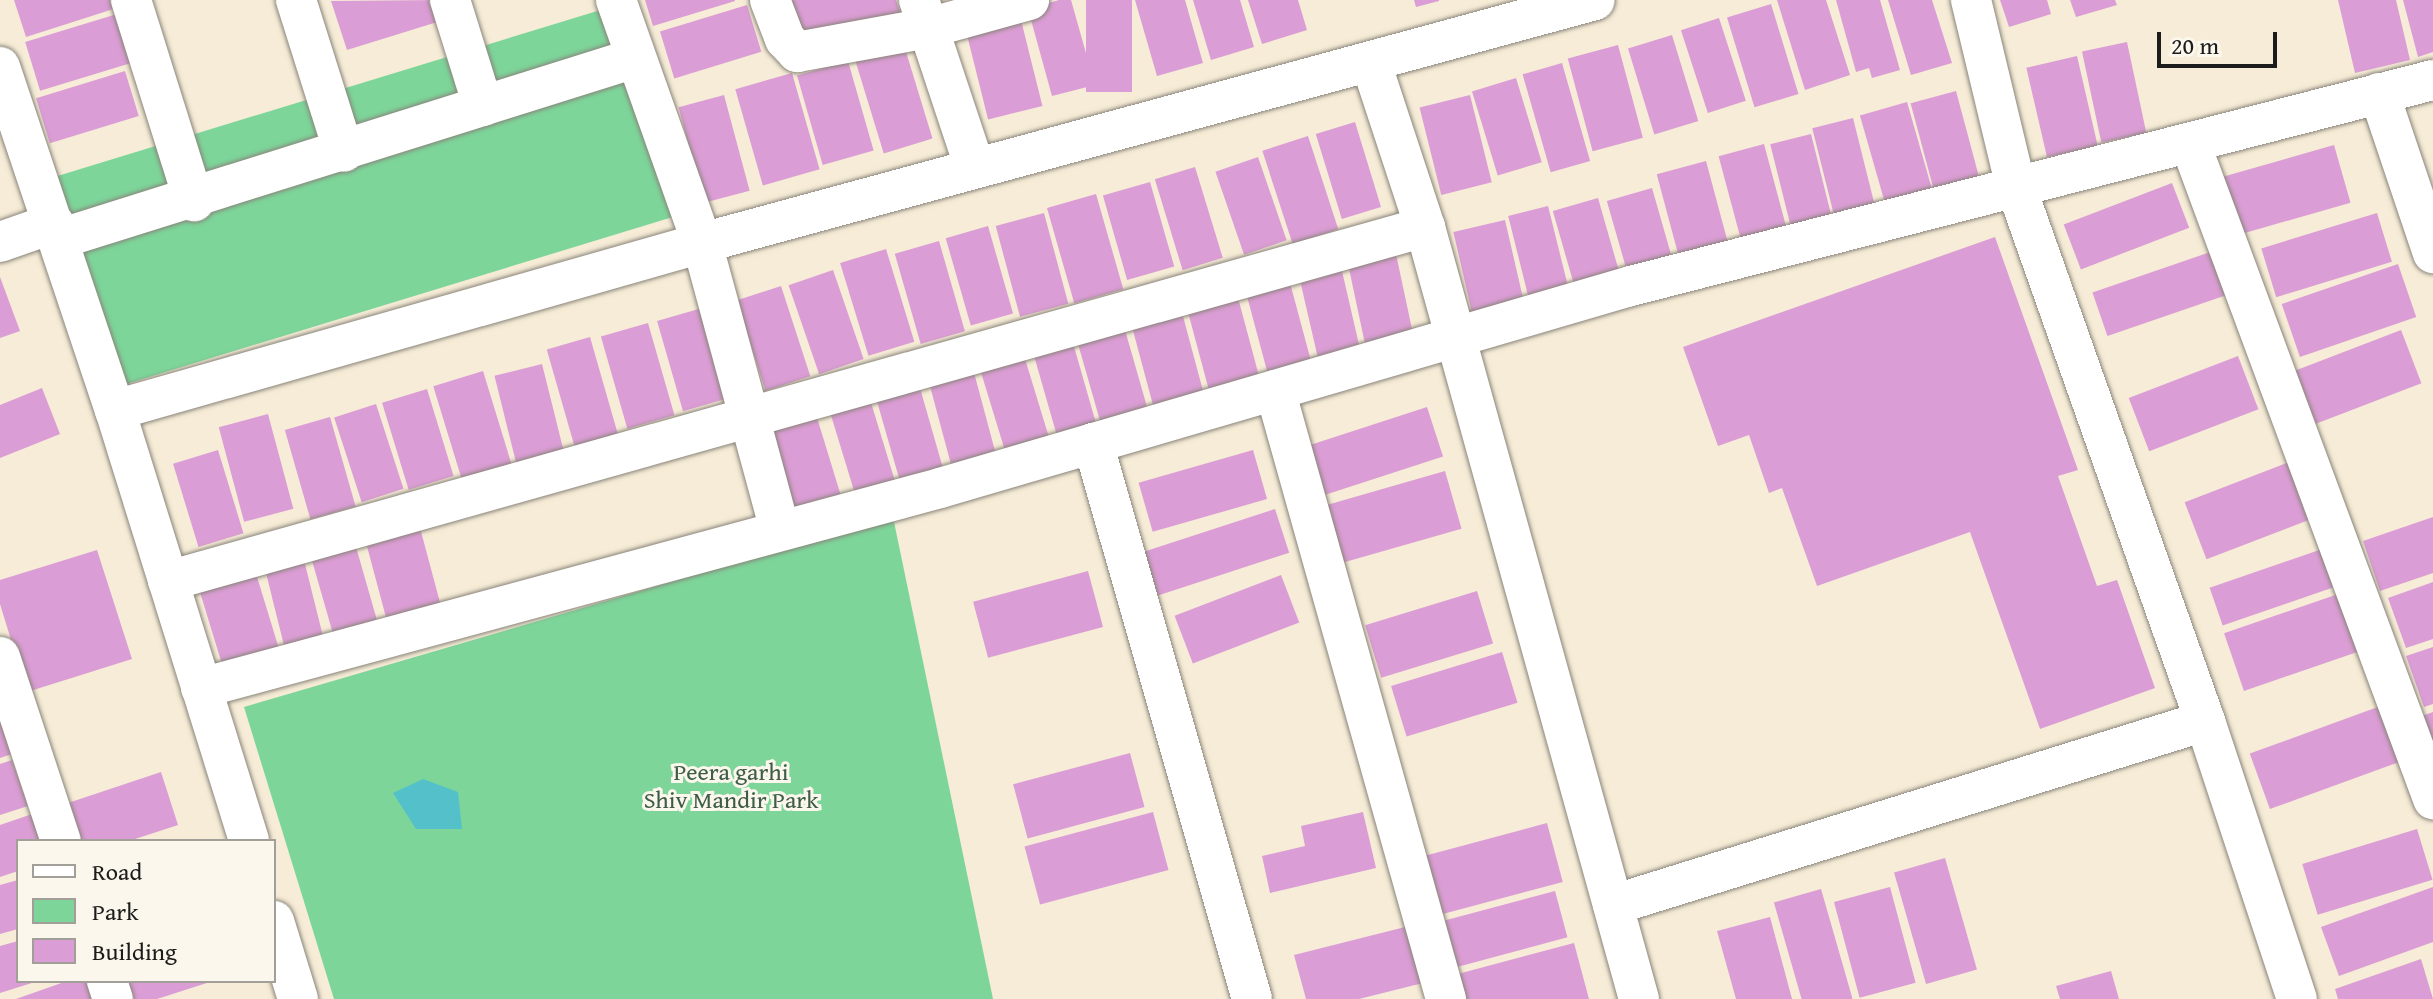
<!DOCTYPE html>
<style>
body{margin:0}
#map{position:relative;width:2433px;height:999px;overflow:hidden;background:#f6ecd7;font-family:"Gentium Book Plus",serif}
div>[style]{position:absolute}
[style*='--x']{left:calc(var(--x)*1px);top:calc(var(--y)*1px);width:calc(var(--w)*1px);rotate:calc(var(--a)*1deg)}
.green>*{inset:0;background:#7dd59a;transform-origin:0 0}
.water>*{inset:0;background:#54c1ca}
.building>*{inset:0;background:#db9dd5;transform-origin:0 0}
.roads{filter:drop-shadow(0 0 2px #89847a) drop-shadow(0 0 2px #89847a)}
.street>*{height:40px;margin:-20px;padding:0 20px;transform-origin:20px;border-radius:20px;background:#fff}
span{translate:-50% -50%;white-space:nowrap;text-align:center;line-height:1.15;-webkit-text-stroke:6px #fbf7ec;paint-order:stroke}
.park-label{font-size:24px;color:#3e5d48}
.legend{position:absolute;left:16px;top:839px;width:260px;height:144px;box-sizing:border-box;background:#fbf7ec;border:2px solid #a29f99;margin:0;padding:10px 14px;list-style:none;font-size:24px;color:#1c1c1c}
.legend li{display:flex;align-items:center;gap:16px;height:40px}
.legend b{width:40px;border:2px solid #a29f99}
.scale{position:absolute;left:2157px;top:32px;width:120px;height:36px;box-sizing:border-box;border:4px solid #1c1c1c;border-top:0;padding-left:10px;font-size:24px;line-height:28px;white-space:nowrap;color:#1c1c1c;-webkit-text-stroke:6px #fbf7ec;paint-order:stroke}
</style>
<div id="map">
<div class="green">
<div style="left:630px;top:1px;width:219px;height:602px;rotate:73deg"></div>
<div style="clip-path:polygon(893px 517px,993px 999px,334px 999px,244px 707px)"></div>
</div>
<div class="water">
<div style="clip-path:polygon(423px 779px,458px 792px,462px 829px,416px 829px,393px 793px)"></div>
</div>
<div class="building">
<div style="clip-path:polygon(14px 0,125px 0,126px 5px,26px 37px)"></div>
<div style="clip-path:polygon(441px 0,447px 19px,347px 50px,331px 1px)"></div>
<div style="clip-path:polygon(645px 0,735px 0,735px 1px,653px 26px)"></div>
<div style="clip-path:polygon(791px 0,896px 0,901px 15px,807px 47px)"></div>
<div style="clip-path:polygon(1059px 0,1071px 0,1095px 85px,1052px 96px,1028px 9px)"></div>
<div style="left:1086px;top:0;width:46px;height:92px"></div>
<div style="clip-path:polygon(1135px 0,1185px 0,1203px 63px,1157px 76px)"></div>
<div style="clip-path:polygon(1193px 0,1240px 0,1254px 47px,1211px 60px)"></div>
<div style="clip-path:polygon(1248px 0,1298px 0,1307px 30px,1262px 44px)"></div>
<div style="clip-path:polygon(1414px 0,1439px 0,1439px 1px,1416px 7px)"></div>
<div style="clip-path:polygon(1777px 0,1826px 0,1850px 75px,1805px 90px)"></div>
<div style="clip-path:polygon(1836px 0,1880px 0,1900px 70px,1872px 78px,1869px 68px,1856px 72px)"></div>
<div style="clip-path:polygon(1888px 0,1932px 0,1952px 63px,1911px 75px)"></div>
<div style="clip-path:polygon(2000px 0,2047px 0,2051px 14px,2009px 27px)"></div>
<div style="clip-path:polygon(2070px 0,2115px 0,2117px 5px,2076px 17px)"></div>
<div style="clip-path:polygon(2338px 0,2396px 0,2410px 60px,2355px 73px)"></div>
<div style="clip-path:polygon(2403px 0,2433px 0,2433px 52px,2418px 57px)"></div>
<div style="left:1771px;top:4px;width:94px;height:46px;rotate:73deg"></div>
<div style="left:747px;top:5px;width:49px;height:91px;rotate:73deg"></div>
<div style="left:1018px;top:8px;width:101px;height:56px;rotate:76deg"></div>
<div style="left:117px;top:14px;width:51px;height:96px;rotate:73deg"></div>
<div style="left:1719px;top:18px;width:87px;height:40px;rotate:72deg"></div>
<div style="left:1672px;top:35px;width:90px;height:46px;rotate:73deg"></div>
<div style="left:903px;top:42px;width:101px;height:51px;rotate:73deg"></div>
<div style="left:2127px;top:42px;width:93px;height:46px;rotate:78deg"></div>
<div style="left:1618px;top:45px;width:96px;height:52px;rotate:75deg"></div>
<div style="left:2077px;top:56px;width:92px;height:52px;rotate:77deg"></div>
<div style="left:848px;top:61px;width:93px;height:53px;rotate:74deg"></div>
<div style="left:1562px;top:63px;width:102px;height:41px;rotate:74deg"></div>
<div style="left:125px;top:71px;width:47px;height:93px;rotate:73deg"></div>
<div style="left:792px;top:73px;width:100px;height:59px;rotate:74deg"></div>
<div style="left:1516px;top:78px;width:88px;height:46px;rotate:73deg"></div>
<div style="left:1956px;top:91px;width:89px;height:47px;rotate:75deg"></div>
<div style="left:724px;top:95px;width:99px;height:47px;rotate:75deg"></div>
<div style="left:1470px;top:95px;width:90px;height:52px;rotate:76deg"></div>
<div style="left:1907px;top:102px;width:97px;height:49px;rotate:74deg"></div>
<div style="left:1853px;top:118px;width:96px;height:42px;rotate:76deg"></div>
<div style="left:1355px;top:122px;width:89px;height:41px;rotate:73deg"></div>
<div style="left:1811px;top:134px;width:93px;height:42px;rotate:76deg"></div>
<div style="left:1308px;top:136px;width:98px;height:48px;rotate:72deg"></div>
<div style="left:1764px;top:144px;width:95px;height:47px;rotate:75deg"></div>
<div style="left:2334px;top:145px;width:60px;height:120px;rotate:74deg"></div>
<div style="left:1258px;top:157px;width:88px;height:45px;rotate:71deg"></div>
<div style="left:1706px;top:161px;width:94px;height:51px;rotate:75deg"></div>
<div style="left:1195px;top:167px;width:95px;height:42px;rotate:73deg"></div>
<div style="left:1150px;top:182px;width:88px;height:49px;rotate:74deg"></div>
<div style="left:2172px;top:183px;width:48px;height:116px;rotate:69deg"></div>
<div style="left:1652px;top:188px;width:75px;height:47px;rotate:74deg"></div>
<div style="left:1096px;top:194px;width:99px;height:51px;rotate:74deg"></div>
<div style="left:1598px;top:198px;width:84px;height:47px;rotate:74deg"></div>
<div style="left:1548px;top:206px;width:92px;height:41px;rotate:76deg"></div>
<div style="left:1044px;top:213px;width:94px;height:50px;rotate:75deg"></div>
<div style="left:2377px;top:213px;width:51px;height:121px;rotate:73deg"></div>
<div style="left:1505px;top:220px;width:91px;height:53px;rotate:77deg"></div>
<div style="left:988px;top:226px;width:91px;height:44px;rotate:74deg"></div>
<div style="clip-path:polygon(1995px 237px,2078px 470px,2058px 476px,2097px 586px,2117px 580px,2155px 688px,2040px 729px,1970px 532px,1817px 586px,1782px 488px,1769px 493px,1749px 435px,1718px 446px,1683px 347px)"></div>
<div style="left:939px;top:241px;width:94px;height:46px;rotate:74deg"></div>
<div style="left:2222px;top:248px;width:46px;height:137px;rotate:71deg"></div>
<div style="left:886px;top:249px;width:97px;height:48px;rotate:73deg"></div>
<div style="left:1396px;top:254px;width:87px;height:49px;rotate:78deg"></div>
<div style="left:2398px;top:264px;width:56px;height:123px;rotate:71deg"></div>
<div style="left:833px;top:270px;width:94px;height:47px;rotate:71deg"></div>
<div style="left:1342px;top:271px;width:87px;height:43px;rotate:77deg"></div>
<div style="clip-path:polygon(0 277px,20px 331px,0 338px)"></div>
<div style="left:1289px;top:279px;width:95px;height:45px;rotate:75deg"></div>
<div style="left:781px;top:286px;width:95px;height:47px;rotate:72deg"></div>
<div style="left:1237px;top:294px;width:94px;height:52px;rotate:75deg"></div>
<div style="left:1180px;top:305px;width:98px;height:52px;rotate:75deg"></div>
<div style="left:709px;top:306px;width:94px;height:54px;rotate:74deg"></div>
<div style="left:648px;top:323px;width:96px;height:49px;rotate:74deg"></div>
<div style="left:1123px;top:323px;width:99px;height:49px;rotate:74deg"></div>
<div style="left:2401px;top:330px;width:57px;height:113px;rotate:69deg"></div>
<div style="left:590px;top:337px;width:101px;height:45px;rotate:74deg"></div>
<div style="left:1073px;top:343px;width:91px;height:41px;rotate:74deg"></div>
<div style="left:1022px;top:349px;width:98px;height:46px;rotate:73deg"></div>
<div style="left:2238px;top:356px;width:57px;height:117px;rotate:69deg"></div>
<div style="left:542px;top:364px;width:90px;height:49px;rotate:76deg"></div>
<div style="left:972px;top:365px;width:99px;height:46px;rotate:75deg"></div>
<div style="left:483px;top:371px;width:100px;height:52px;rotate:73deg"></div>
<div style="clip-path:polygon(42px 388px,60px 434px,0 458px,0 405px)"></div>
<div style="left:920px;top:388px;width:92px;height:45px;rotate:74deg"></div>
<div style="left:427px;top:389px;width:91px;height:47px;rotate:73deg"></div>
<div style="left:869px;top:396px;width:99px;height:42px;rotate:73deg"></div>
<div style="left:376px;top:404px;width:89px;height:44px;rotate:72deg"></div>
<div style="left:1427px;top:407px;width:52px;height:131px;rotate:72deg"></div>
<div style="left:815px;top:411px;width:97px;height:50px;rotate:73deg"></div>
<div style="left:268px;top:414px;width:98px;height:51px;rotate:75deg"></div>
<div style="left:330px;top:417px;width:93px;height:47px;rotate:74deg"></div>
<div style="left:218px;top:450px;width:87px;height:47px;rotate:73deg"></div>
<div style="left:1253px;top:450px;width:51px;height:119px;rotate:74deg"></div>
<div style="left:2292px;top:461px;width:61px;height:115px;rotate:69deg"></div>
<div style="left:1445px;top:471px;width:60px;height:123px;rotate:74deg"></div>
<div style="left:1275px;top:509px;width:46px;height:138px;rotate:72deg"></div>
<div style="clip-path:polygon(2433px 517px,2433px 573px,2380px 591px,2363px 541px)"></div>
<div style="left:419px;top:524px;width:90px;height:56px;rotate:75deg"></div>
<div style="left:354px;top:540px;width:97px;height:46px;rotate:74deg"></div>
<div style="left:2325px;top:548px;width:40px;height:122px;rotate:71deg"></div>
<div style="clip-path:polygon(97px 550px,132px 659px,27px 692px,0 604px,0 580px)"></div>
<div style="left:302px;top:552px;width:94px;height:40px;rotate:76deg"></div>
<div style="left:254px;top:567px;width:93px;height:59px;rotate:73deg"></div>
<div style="left:1088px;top:571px;width:58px;height:119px;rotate:75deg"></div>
<div style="left:1281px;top:575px;width:51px;height:114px;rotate:69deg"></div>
<div style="clip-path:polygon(2433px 582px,2433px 639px,2406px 648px,2388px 598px)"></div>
<div style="left:1477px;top:591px;width:55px;height:117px;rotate:73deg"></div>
<div style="left:2347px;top:591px;width:61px;height:130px;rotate:71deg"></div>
<div style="clip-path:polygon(2433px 647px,2433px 704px,2424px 707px,2406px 656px)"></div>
<div style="left:1502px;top:652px;width:53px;height:116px;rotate:73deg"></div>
<div style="left:2386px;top:704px;width:59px;height:145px;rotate:70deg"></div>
<div style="clip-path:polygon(0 705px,15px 753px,0 758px)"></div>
<div style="clip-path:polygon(2433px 712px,2433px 755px,2419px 717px)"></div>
<div style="left:1130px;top:753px;width:56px;height:121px;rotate:75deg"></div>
<div style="clip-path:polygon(12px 760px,28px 806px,0 815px,0 764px)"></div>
<div style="clip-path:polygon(161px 772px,178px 825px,129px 841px,81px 841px,68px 803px)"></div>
<div style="clip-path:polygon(38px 812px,48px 841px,18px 841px,18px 871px,0 877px,0 825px)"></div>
<div style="left:1153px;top:812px;width:60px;height:133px;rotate:75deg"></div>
<div style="clip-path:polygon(1363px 812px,1376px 868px,1270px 893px,1262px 856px,1305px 846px,1301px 826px)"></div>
<div style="left:1547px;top:823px;width:61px;height:130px;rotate:75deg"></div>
<div style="left:2417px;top:829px;width:53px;height:120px;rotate:73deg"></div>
<div style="left:1945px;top:858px;width:116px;height:53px;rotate:74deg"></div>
<div style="clip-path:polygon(18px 880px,18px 929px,0 934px,0 885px)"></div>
<div style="left:1890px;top:887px;width:99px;height:58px;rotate:75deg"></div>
<div style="clip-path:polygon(2433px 887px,2433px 942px,2339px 976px,2321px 927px)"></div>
<div style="left:1821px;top:889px;width:114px;height:49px;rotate:74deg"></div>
<div style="left:1555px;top:891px;width:48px;height:120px;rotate:75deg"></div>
<div style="clip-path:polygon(1770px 917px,1792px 999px,1736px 999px,1717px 931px)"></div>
<div style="clip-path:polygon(1413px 925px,1427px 982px,1359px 999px,1306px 999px,1294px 955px)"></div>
<div style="clip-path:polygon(18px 941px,18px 981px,35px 982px,0 993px,0 946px)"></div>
<div style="clip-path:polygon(1574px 943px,1589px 999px,1460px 999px,1454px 975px)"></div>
<div style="clip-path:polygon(2421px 959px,2433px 999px,2338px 999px,2335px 989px)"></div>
<div style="clip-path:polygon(2111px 971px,2119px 999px,2060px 999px,2056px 986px)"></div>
<div style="clip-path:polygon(67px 981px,95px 981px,101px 999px,16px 999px)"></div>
<div style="clip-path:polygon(128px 981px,210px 981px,210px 982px,157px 999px,134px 999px)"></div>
</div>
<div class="roads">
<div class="street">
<div style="--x:131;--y:0;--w:211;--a:72.6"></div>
<div style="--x:296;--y:0;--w:159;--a:72.5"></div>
<div style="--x:450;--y:0;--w:111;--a:72.7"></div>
<div style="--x:616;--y:0;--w:258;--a:70.5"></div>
<div style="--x:702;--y:243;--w:298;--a:74.8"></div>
<div style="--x:770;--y:0;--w:42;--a:69"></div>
<div style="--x:785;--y:39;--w:18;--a:47"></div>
<div style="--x:797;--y:52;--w:133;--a:-10.4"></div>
<div style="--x:928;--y:28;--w:105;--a:-15.5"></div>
<div style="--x:919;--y:0;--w:177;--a:71.6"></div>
<div style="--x:1971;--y:0;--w:192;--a:76.5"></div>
<div style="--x:2016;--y:187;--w:566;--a:70.51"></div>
<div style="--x:2205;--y:721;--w:293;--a:71.7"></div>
<div style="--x:1371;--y:63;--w:173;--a:71.8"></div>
<div style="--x:1425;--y:227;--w:801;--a:74.51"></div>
<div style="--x:0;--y:67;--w:362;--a:71.5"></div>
<div style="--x:115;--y:410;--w:451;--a:72.7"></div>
<div style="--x:2379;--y:93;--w:169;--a:71.4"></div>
<div style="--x:2190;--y:143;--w:700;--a:69.67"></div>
<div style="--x:59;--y:239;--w:604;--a:-17.44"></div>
<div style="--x:0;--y:242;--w:57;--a:-19.4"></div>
<div style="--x:1275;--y:390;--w:633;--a:74.32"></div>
<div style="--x:115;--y:410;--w:610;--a:-15.88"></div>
<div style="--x:702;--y:243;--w:925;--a:-15.22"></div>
<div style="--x:1093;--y:443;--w:578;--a:74.04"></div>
<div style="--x:168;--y:581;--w:1306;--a:-15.73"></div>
<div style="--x:0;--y:657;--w:194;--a:71.7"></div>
<div style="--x:201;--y:688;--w:766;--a:-15.14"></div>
<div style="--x:940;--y:488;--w:720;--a:-16.3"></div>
<div style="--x:1631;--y:286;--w:828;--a:-14.41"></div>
<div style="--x:1613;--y:905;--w:620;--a:-17.27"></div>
<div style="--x:274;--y:921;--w:82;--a:72.9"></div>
<div style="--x:107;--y:981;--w:19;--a:72"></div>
</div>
</div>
<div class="park-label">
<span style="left:731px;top:786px">Peera garhi<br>Shiv Mandir Park</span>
</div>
<ul class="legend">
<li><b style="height:10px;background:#fff"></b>Road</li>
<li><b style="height:22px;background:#7dd59a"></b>Park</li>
<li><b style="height:22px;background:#db9dd5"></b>Building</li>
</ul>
<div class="scale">20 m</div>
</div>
